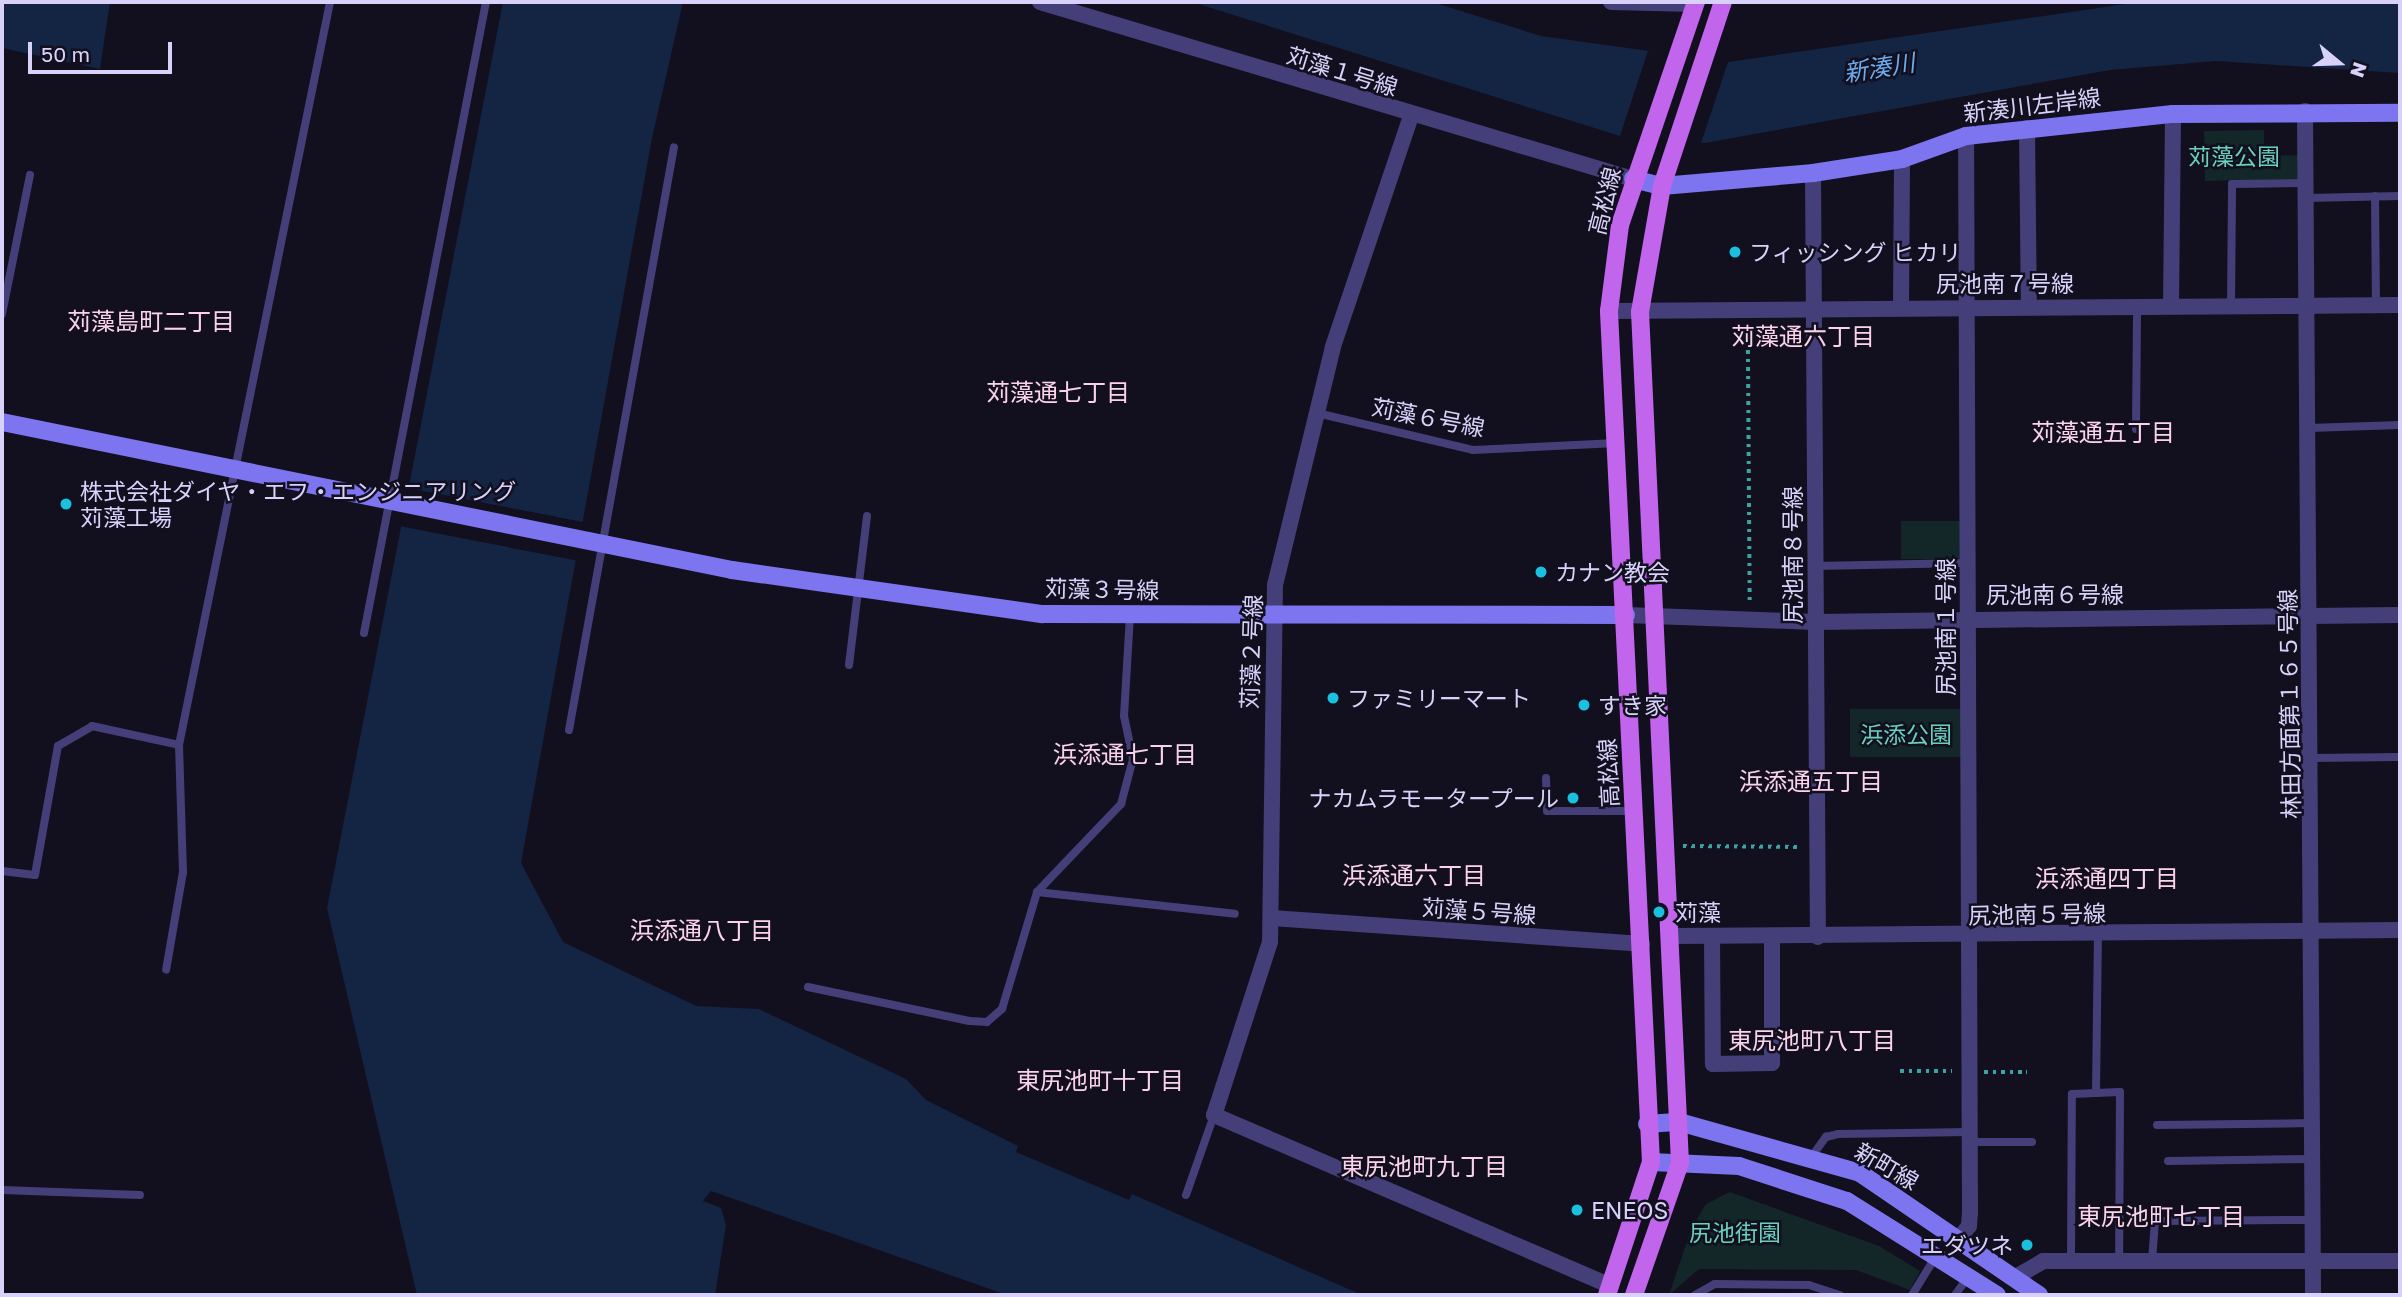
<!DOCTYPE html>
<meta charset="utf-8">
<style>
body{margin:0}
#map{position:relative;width:2402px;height:1297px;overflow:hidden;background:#120f1f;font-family:"Golos Text","Noto Sans JP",sans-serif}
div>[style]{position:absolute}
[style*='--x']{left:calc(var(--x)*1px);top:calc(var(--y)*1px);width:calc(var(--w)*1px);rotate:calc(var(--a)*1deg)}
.green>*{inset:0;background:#132728;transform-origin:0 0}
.water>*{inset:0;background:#142443}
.pier>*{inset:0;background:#120f1f;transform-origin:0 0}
.path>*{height:3.5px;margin-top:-1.75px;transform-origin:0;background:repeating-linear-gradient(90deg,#3ba4a3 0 3.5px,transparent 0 8.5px)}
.lane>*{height:8px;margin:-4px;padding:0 4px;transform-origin:4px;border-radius:4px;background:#443f78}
.street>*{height:16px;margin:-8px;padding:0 8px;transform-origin:8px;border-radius:8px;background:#443f78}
.secondary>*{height:18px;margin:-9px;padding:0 9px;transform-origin:9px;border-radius:9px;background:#7d74ef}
.primary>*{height:18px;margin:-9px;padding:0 9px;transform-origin:9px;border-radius:9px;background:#c265ed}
.dots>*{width:19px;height:19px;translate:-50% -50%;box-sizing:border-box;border:4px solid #120f1f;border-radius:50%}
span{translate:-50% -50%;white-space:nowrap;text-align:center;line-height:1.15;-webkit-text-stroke:5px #120f1f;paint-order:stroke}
.street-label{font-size:23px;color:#d8d2fa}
.park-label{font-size:23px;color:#67d1bc}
.poi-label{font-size:23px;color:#d8d2fa}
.left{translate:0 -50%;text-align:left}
.right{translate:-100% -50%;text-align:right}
.water-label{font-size:24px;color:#6babee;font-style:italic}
.neighbourhood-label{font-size:24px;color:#fad3ea}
.frame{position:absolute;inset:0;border:4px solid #d8d2fa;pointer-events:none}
.north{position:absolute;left:2304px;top:28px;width:70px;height:70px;-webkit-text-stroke:5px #120f1f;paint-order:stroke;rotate:109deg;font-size:19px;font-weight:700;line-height:28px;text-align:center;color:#d8d2fa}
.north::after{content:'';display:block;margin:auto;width:24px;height:32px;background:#d8d2fa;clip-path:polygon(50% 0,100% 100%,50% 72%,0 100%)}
.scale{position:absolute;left:28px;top:42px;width:144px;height:32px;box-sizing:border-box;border:4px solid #d8d2fa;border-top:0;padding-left:9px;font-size:21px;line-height:24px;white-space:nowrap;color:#d8d2fa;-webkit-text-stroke:5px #120f1f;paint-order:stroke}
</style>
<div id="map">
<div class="green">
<div style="clip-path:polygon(2264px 130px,2264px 156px,2301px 155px,2301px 179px,2205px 181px,2204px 131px)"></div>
<div style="left:1960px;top:521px;width:38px;height:59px;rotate:90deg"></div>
<div style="left:1962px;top:709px;width:48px;height:112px;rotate:90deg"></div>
<div style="clip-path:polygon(1730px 1192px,1879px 1246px,1920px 1271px,1910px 1290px,1856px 1270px,1699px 1269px,1669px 1295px,1692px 1227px,1706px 1204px)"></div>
</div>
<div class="water">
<div style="clip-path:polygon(2px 2px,110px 2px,100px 69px,2px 48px)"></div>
<div style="clip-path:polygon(503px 2px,683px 2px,652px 138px,521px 863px,563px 942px,696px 1006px,759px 1009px,906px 1079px,926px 1100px,1018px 1146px,1016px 1152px,1129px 1200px,1132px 1194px,1362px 1295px,1007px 1295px,711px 1191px,703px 1201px,721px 1208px,726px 1225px,715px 1295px,417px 1295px,327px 908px)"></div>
<div style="clip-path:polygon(1192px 2px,1432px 2px,1541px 36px,1729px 62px,2139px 2px,2400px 2px,2400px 73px,2216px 61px,2110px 70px,1705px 143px,1620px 136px)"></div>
</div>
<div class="pier">
<div style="clip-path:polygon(1648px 51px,1729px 59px,1700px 146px,1620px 136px)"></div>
<div style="left:408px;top:488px;width:182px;height:39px;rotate:11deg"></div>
</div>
<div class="path">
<div style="--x:1748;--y:325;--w:280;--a:89.6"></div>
<div style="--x:1683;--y:846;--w:119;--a:0.5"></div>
<div style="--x:1900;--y:1071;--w:52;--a:0"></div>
<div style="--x:1984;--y:1072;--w:43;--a:0"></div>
</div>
<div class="lane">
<div style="--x:2375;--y:196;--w:109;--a:89.5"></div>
<div style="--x:2307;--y:198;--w:93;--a:-1.2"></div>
<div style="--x:2231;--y:306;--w:122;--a:-89.5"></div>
<div style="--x:2232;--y:184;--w:74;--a:-0.8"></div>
<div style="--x:2;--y:314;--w:142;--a:-78.6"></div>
<div style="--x:1317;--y:413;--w:160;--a:13.3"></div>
<div style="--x:1473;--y:450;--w:144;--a:-2.8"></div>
<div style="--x:2309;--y:428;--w:91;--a:-1.9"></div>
<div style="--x:2136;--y:429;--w:123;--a:-89.5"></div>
<div style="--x:1815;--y:566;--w:153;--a:-1.1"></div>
<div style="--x:364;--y:633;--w:643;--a:-79.06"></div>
<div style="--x:849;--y:665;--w:150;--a:-83.1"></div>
<div style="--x:569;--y:730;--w:592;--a:-79.79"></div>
<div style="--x:179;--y:745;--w:758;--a:-78.51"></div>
<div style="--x:2313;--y:758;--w:87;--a:-0.7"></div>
<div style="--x:1546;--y:778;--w:33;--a:88"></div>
<div style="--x:1547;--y:811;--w:88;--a:0"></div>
<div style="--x:2;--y:871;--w:33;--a:7"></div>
<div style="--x:35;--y:875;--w:131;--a:-79.9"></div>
<div style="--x:58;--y:746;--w:39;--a:-30"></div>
<div style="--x:92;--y:726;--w:89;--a:12.3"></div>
<div style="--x:179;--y:745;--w:127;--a:88.2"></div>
<div style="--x:183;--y:872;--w:99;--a:99.8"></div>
<div style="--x:1037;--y:892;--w:199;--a:6.3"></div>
<div style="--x:808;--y:987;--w:165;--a:11.9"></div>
<div style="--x:969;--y:1021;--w:18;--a:3"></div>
<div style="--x:987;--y:1022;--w:20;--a:-41"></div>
<div style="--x:1002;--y:1009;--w:122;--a:-73.3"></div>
<div style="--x:1037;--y:892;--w:122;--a:-46.3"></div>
<div style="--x:1121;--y:804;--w:47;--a:-75.1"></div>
<div style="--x:1133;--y:759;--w:44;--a:-101.8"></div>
<div style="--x:1124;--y:716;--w:100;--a:-86.6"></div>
<div style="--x:2096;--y:1093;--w:158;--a:-89.3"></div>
<div style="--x:2157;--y:1125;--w:157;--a:-0.7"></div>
<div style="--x:1970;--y:1142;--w:62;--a:0"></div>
<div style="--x:1812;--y:1156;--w:24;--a:-54"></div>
<div style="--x:1826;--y:1137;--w:12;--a:-14"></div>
<div style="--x:1838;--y:1134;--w:132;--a:-0.9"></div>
<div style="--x:2168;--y:1161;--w:146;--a:-0.8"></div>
<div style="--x:2;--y:1190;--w:138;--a:2.1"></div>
<div style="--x:1186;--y:1195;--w:85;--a:-70.7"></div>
<div style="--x:2071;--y:1261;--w:167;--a:-89.7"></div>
<div style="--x:2072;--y:1094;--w:48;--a:-2.4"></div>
<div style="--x:2120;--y:1092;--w:170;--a:90.3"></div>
<div style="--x:2152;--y:1261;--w:40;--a:-85.7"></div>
<div style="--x:2155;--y:1221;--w:159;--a:-0.4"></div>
<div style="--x:1695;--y:1295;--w:23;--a:-29"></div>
<div style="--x:1715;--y:1284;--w:94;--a:0.6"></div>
<div style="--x:1809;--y:1285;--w:33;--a:18"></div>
<div style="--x:1912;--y:1295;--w:46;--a:-58.4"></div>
<div style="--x:1955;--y:1295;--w:24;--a:-54"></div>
</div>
<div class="street">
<div style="--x:1040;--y:2;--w:619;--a:16.62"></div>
<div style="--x:1611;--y:2;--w:84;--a:1.4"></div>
<div style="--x:2305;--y:111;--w:1184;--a:89.61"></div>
<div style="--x:1411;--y:116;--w:244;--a:108.7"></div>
<div style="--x:1333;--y:347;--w:245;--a:103.7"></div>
<div style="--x:1275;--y:585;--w:357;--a:90.8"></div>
<div style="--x:1270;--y:942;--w:182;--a:107.9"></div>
<div style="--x:1214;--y:1115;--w:432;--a:23.3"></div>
<div style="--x:2027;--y:128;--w:177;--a:89.4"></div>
<div style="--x:1813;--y:173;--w:764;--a:89.63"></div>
<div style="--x:1901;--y:306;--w:147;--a:-89.6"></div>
<div style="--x:2171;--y:306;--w:192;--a:-89.4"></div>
<div style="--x:1609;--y:311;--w:791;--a:-0.43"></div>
<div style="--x:1626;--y:615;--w:189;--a:2.1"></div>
<div style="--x:1815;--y:622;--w:585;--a:-0.69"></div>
<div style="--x:1272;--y:918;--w:371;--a:4"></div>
<div style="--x:1674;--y:936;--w:726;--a:-0.47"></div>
<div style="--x:1712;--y:936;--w:128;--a:89.6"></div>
<div style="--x:1713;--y:1064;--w:59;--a:-1"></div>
<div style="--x:1772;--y:1063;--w:126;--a:-90"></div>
<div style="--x:1958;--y:1240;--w:18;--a:-52"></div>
<div style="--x:1969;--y:1226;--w:13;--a:-86"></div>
<div style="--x:1970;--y:1213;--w:1077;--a:-90.21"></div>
<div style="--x:2014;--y:1278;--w:34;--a:-30"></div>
<div style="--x:2043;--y:1261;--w:357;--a:0"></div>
</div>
<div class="secondary">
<div style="--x:1633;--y:179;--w:30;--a:14"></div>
<div style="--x:1662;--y:186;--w:152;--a:-4.9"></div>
<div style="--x:1813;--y:173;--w:90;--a:-8.9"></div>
<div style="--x:1902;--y:159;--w:68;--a:-19.8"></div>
<div style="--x:1966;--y:136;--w:208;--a:-6.1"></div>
<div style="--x:2173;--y:114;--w:227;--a:-0.3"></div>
<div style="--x:2;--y:422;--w:745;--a:11.46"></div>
<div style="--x:732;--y:570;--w:314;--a:8.1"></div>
<div style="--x:1043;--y:614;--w:583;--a:0.1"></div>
<div style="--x:1647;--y:1124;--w:32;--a:-4"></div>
<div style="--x:1679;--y:1122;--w:188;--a:15.7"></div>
<div style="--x:1860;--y:1173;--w:217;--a:34.3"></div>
<div style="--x:1651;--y:1162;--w:88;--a:2.6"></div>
<div style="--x:1739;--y:1166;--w:114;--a:18"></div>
<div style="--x:1847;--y:1201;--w:177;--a:32.1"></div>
</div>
<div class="primary">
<div style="--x:1607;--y:1295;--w:140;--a:-71.7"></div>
<div style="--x:1651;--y:1162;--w:852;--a:-92.83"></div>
<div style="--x:1609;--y:311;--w:87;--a:-82.7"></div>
<div style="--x:1620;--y:225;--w:236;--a:-71.2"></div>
<div style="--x:1634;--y:1295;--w:140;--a:-70.8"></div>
<div style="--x:1680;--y:1163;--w:852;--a:-92.69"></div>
<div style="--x:1640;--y:312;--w:128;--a:-80.1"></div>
<div style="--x:1662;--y:186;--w:194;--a:-71.7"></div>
</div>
<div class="dots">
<div style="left:1735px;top:252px;background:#1ac0de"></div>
<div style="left:66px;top:504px;background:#1ac0de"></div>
<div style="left:1541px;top:572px;background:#1ac0de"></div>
<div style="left:1333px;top:698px;background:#1ac0de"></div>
<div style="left:1584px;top:705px;background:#1ac0de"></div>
<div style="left:1573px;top:798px;background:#1ac0de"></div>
<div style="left:1659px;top:912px;background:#1ac0de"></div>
<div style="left:1577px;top:1210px;background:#1ac0de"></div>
<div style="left:2027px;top:1245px;background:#1ac0de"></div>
</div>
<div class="street-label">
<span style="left:1342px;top:71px;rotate:17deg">苅藻１号線</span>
<span style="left:2032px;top:105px;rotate:-7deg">新湊川左岸線</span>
<span style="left:1604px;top:201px;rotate:-76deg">高松線</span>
<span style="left:2005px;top:283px">尻池南７号線</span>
<span style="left:1428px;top:417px;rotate:11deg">苅藻６号線</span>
<span style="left:1792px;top:555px;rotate:-90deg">尻池南８号線</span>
<span style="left:1102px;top:589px;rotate:1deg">苅藻３号線</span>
<span style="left:2055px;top:594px">尻池南６号線</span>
<span style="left:1945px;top:627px;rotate:-90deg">尻池南１号線</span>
<span style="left:1251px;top:652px;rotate:-88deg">苅藻２号線</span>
<span style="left:2289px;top:704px;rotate:-91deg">林田方面第１６５号線</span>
<span style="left:1608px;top:773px;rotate:-93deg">高松線</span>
<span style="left:1479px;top:911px;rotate:4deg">苅藻５号線</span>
<span style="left:2037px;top:914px;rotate:-1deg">尻池南５号線</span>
<span style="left:1887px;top:1166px;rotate:30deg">新町線</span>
</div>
<div class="park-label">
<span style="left:2234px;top:156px">苅藻公園</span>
<span style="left:1906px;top:734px">浜添公園</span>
<span style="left:1735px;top:1232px">尻池街園</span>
</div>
<div class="poi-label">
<span class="left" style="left:1749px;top:252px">フィッシング ヒカリ</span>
<span class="left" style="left:80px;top:504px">株式会社ダイヤ・エフ・エンジニアリング<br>苅藻工場</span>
<span class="left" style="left:1555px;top:572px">カナン教会</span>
<span class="left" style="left:1347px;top:698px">ファミリーマート</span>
<span class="left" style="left:1598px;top:705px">すき家</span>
<span class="right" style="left:1559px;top:798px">ナカムラモータープール</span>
<span class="left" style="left:1675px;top:912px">苅藻</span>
<span class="left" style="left:1591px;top:1210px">ENEOS</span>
<span class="right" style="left:2013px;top:1245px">エダツネ</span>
</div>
<div class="water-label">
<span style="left:1879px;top:67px;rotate:-9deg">新湊川</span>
</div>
<div class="neighbourhood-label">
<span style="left:151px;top:321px">苅藻島町二丁目</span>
<span style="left:1803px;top:336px">苅藻通六丁目</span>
<span style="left:1058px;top:392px">苅藻通七丁目</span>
<span style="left:2103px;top:432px">苅藻通五丁目</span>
<span style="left:1125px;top:754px">浜添通七丁目</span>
<span style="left:1811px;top:781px">浜添通五丁目</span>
<span style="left:1414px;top:875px">浜添通六丁目</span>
<span style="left:2107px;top:878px">浜添通四丁目</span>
<span style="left:702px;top:930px">浜添通八丁目</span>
<span style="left:1812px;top:1040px">東尻池町八丁目</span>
<span style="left:1100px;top:1080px">東尻池町十丁目</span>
<span style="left:1424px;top:1166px">東尻池町九丁目</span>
<span style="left:2161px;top:1216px">東尻池町七丁目</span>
</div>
<div class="frame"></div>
<div class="north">N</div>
<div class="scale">50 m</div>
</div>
